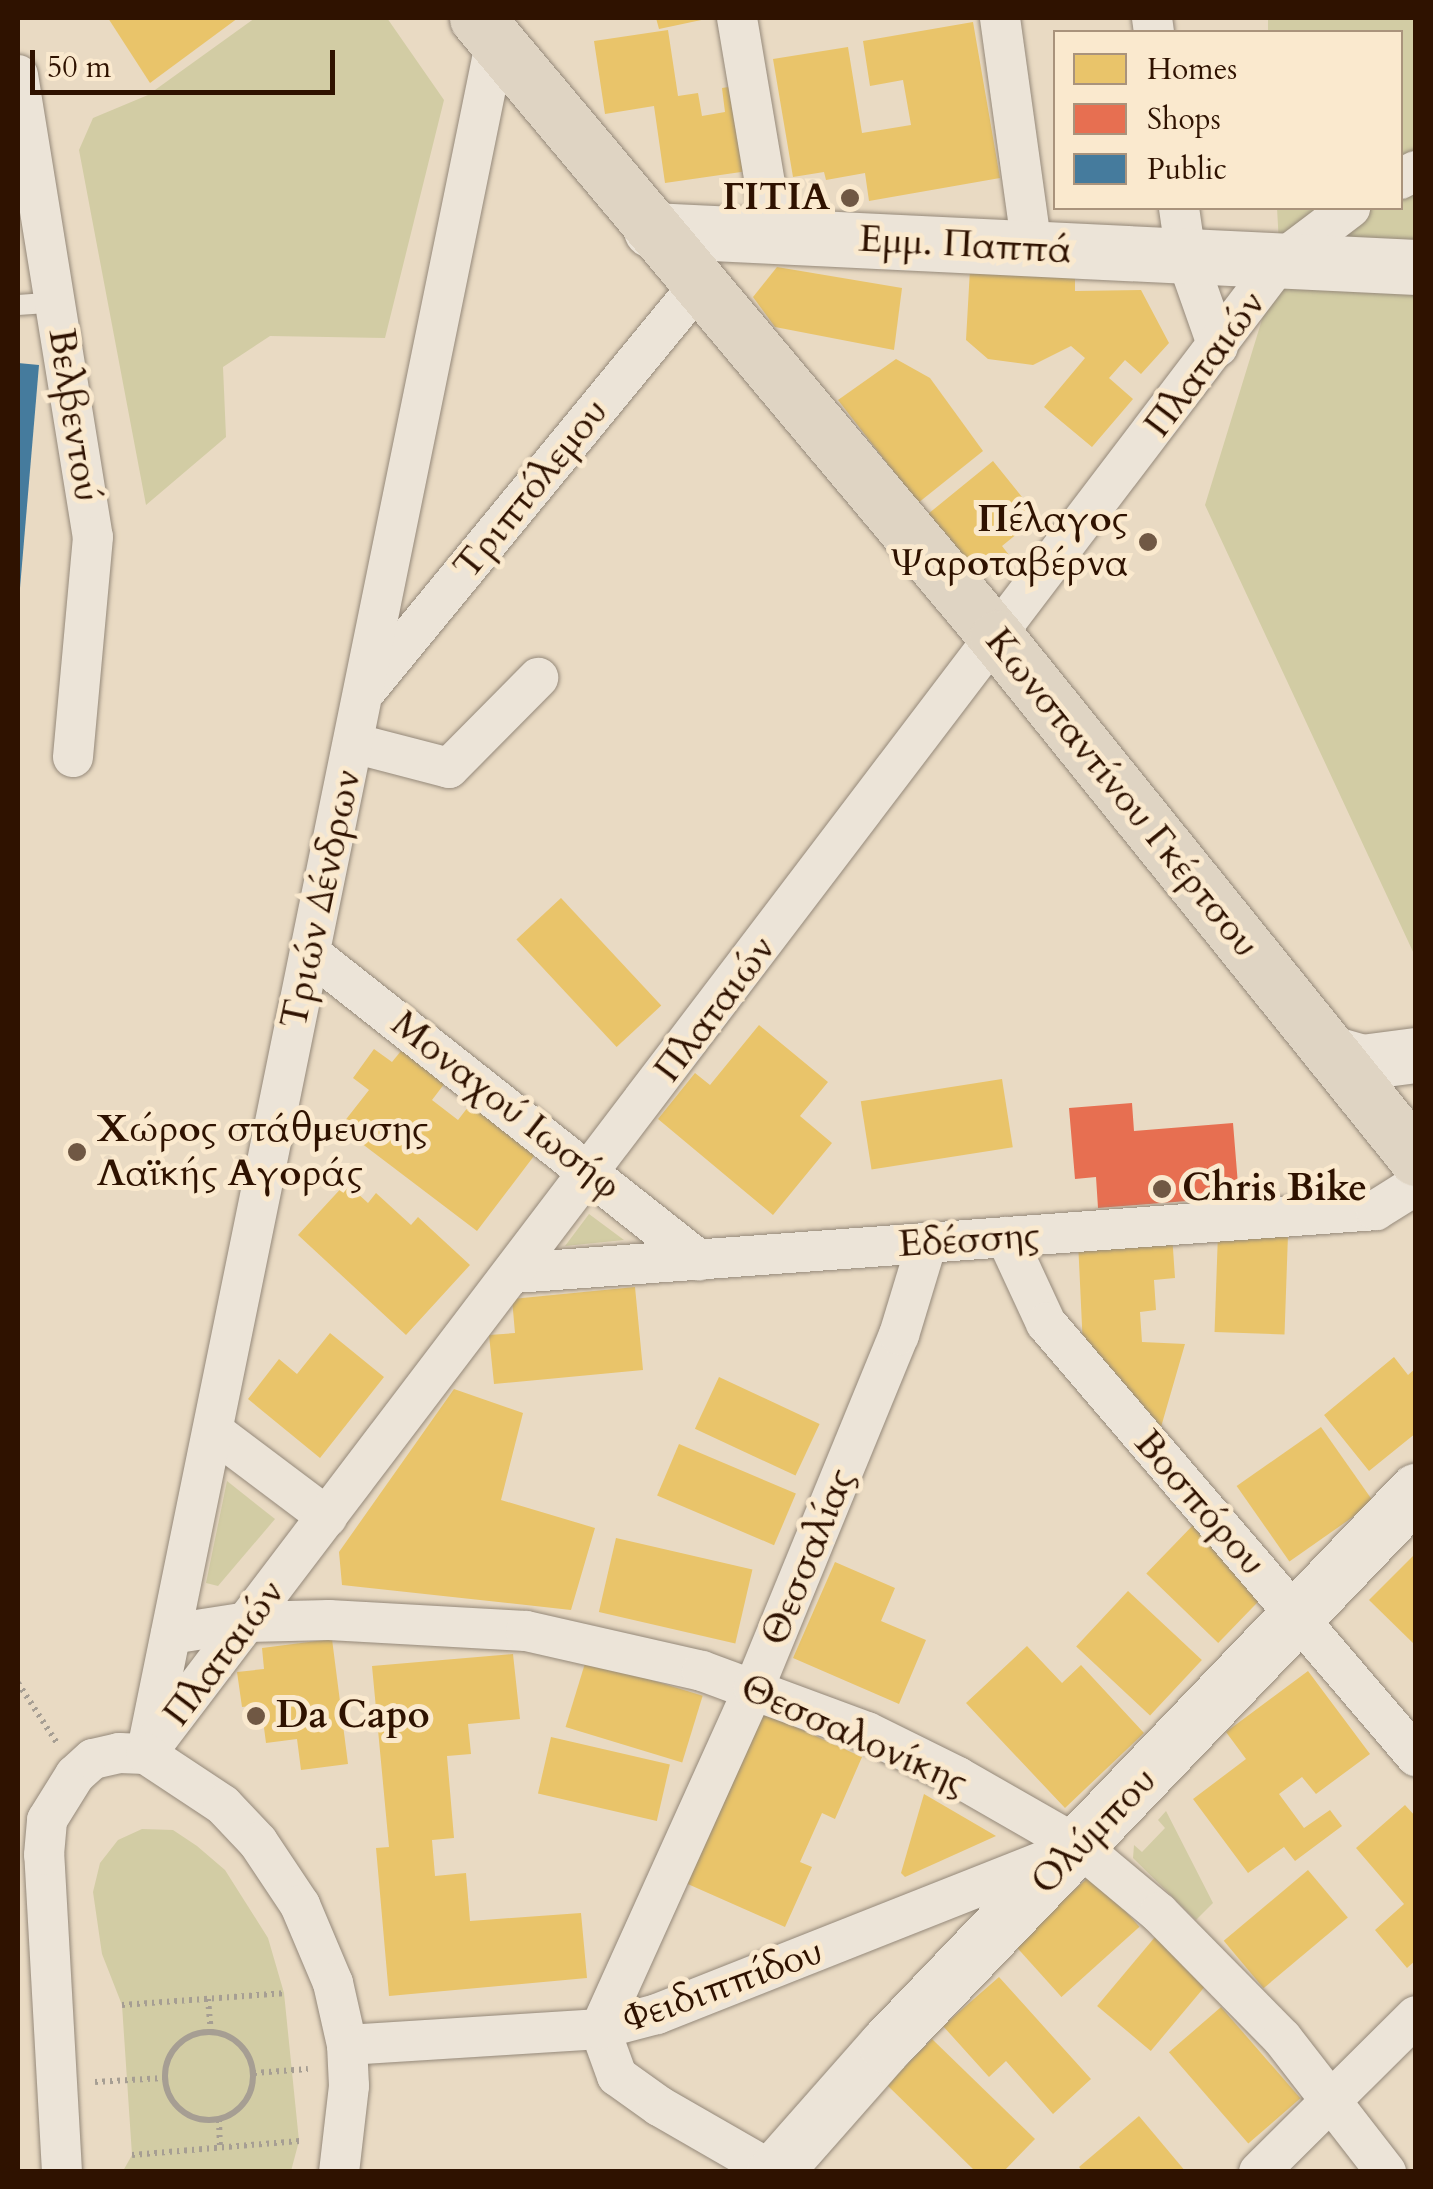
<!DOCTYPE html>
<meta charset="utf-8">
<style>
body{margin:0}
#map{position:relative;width:1433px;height:2189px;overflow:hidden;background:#e9dac3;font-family:Cardo,serif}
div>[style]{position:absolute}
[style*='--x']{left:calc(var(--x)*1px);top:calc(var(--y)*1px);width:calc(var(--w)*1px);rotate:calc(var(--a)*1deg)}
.green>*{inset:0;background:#d2cca4}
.homes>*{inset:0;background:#e9c46a;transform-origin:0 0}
.shops>*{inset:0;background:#e76f51}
.public>*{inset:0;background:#457b9d}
.path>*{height:6px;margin-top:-3px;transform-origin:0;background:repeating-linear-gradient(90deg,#a69e93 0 2.5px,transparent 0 7.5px)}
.path>.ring{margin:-3px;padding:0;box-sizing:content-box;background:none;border:6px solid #a69e93;border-radius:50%}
.roads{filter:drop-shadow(0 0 2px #95897a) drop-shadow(0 0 2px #95897a)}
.lane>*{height:20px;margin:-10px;padding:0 10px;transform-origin:10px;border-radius:10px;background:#ece4d8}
.street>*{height:40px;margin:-20px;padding:0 20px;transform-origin:20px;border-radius:20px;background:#ece4d8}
.secondary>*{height:55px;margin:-27.5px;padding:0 27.5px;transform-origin:27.5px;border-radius:27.5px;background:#ece4d8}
.primary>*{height:55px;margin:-27.5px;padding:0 27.5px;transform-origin:27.5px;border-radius:27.5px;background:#dfd4c3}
.dots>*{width:28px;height:28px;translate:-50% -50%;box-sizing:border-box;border:5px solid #fae9ce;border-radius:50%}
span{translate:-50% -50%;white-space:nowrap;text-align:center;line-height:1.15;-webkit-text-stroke:10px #fae9ce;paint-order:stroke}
.poi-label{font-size:38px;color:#2f1200;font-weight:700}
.right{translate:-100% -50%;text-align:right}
.left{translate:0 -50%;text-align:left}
.street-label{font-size:38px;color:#2f1200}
.frame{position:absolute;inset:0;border:20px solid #2f1200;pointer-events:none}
.legend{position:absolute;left:1053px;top:30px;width:350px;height:180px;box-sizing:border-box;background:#fae9ce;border:2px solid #a9937c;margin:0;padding:12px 18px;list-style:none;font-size:30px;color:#2f1200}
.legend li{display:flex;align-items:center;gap:20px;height:50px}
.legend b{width:50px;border:2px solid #a9937c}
.scale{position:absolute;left:30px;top:50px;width:305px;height:45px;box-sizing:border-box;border:5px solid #2f1200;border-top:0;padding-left:12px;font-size:30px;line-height:35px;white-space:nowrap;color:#2f1200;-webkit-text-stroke:8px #fae9ce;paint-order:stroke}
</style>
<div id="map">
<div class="green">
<div style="clip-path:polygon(255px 18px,387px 18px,444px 100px,385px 338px,270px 336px,223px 367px,226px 437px,146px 505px,79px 150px,93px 118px,148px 95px)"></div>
<div style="clip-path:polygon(1268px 18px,1415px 18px,1415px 956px,1205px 505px,1280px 261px,1277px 208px,1400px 208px,1400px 32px,1268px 32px)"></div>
<div style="clip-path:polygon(589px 1214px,624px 1240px,565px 1246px)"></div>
<div style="clip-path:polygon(227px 1481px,275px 1519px,218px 1586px,206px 1583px)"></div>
<div style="clip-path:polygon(1166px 1811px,1213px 1903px,1196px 1920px,1133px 1858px,1134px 1845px,1142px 1852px,1165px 1828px,1158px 1820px)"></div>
<div style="clip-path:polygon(142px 1829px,173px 1830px,197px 1846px,225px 1870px,268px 1938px,284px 1993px,299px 2141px,291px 2171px,123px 2171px,132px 2155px,122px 2005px,102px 1954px,93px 1892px,100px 1863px,118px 1840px)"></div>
</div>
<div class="homes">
<div style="clip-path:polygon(108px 18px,238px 18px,150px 83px)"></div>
<div style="clip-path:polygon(656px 18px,706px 18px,706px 19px,659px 29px)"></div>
<div style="clip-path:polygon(973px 22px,1000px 178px,869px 201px,865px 173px,826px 180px,824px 172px,793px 177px,773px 59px,848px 47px,862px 133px,911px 125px,903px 80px,870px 86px,863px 41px)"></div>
<div style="clip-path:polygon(668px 30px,678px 96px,698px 93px,702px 116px,725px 112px,722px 88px,735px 86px,748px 171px,665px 183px,654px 106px,605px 114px,594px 41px)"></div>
<div style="clip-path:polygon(777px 267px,902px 288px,894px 350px,775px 327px,753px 297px)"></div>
<div style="clip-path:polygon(970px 269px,1075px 278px,1075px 291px,1141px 290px,1169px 343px,1141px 374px,1125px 360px,1109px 378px,1133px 399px,1092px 447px,1044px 407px,1085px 358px,1071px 346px,1033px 365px,988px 359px,966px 340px)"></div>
<div style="clip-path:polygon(896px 359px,930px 378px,983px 451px,918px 503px,838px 400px)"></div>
<div style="clip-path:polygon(993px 461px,1038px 517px,1002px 546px,1009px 555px,980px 578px,928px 514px)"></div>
<div style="left:561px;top:898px;width:147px;height:61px;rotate:47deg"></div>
<div style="clip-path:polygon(759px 1025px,828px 1082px,800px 1116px,832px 1143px,773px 1215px,658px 1119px,695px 1073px,710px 1085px)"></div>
<div style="clip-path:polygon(405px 1046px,448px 1079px,432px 1100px,458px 1120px,475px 1098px,540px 1148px,477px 1231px,340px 1127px,369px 1090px,353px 1078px,374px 1049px,392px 1062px)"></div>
<div style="left:1002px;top:1079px;width:69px;height:143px;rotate:81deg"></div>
<div style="clip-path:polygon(346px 1183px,368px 1203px,376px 1193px,411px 1225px,418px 1217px,470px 1265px,406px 1335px,298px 1235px)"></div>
<div style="left:1218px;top:1233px;width:70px;height:99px;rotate:2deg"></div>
<div style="clip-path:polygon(1172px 1234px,1175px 1278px,1154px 1280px,1156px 1310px,1140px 1312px,1142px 1342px,1185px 1344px,1161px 1427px,1083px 1347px,1078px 1241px)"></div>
<div style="clip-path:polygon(635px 1287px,643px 1370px,494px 1384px,489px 1335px,515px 1333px,512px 1299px)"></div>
<div style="clip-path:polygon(330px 1333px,384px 1377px,320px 1458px,248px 1399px,279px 1359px,297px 1374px)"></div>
<div style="clip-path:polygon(1394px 1357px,1408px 1375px,1416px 1368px,1416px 1433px,1369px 1471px,1324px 1415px)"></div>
<div style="left:719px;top:1377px;width:111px;height:57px;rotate:25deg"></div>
<div style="clip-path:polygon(454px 1389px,523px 1413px,501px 1500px,595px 1528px,571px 1610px,342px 1585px,339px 1552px)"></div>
<div style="left:1321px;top:1427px;width:92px;height:103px;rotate:55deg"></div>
<div style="left:679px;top:1444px;width:127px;height:56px;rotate:23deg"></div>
<div style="left:1197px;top:1521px;width:100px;height:73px;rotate:44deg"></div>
<div style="left:616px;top:1538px;width:140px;height:76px;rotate:13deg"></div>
<div style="clip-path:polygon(1416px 1553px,1416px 1646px,1369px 1600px)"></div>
<div style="clip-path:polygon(835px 1562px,895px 1588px,881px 1621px,926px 1640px,899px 1704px,793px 1658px)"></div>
<div style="left:1128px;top:1591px;width:101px;height:76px;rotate:43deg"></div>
<div style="clip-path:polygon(332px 1639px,348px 1764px,301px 1770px,297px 1739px,266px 1743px,261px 1705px,242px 1707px,237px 1672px,264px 1669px,262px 1648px)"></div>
<div style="clip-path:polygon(1027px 1646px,1062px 1683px,1081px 1665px,1144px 1733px,1065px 1808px,966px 1703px)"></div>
<div style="clip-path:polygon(513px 1654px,520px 1719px,468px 1724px,471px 1754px,447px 1756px,454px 1838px,432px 1840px,435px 1876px,466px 1873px,470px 1921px,581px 1913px,587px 1978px,389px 1996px,376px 1848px,389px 1847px,372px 1666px)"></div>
<div style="left:586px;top:1660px;width:122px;height:70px;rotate:17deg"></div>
<div style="clip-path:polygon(1308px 1671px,1370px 1754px,1316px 1794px,1302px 1777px,1279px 1794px,1304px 1828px,1330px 1810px,1342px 1826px,1295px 1861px,1284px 1847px,1248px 1873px,1193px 1799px,1246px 1759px,1226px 1732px)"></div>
<div style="clip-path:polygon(756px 1709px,862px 1757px,835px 1819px,822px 1813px,800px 1862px,812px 1867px,785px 1927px,681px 1881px)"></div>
<div style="left:551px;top:1737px;width:122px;height:58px;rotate:13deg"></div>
<div style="clip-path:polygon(924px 1794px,996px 1836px,905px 1877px,901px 1873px)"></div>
<div style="clip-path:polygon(1405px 1805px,1416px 1817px,1416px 1960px,1407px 1968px,1375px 1930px,1404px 1904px,1356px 1848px)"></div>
<div style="left:1308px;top:1870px;width:62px;height:110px;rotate:50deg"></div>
<div style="left:1092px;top:1874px;width:71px;height:105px;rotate:48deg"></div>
<div style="left:1155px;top:1937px;width:70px;height:90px;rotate:40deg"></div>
<div style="clip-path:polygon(999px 1977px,1091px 2079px,1053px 2114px,1006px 2061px,989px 2077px,943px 2026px)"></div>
<div style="left:1221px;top:2007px;width:121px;height:69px;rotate:49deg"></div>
<div style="clip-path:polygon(932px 2039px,1035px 2139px,1003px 2172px,976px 2172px,887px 2085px)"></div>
<div style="clip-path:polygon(1139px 2116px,1186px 2172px,1083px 2172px,1079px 2167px)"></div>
</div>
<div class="shops">
<div style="clip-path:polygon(1132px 1103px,1134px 1131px,1233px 1123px,1239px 1197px,1098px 1208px,1096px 1177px,1075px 1179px,1069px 1108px)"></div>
</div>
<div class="public">
<div style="clip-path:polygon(18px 363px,39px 365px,20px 588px,18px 588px)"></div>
</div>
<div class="path">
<div style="--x:18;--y:1683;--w:72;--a:57"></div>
<div style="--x:208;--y:1999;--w:32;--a:85"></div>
<div style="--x:122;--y:2005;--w:162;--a:-4.2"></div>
<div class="ring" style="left:165px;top:2032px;width:82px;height:82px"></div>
<div style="--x:254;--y:2073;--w:54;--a:-4.2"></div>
<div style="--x:95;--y:2082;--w:69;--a:-3.3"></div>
<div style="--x:219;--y:2120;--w:27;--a:88"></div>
<div style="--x:132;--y:2155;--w:168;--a:-4.8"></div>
</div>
<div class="roads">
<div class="lane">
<div style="--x:18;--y:305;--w:39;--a:-4"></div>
</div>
<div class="street">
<div style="--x:737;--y:18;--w:221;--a:80.4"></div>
<div style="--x:1000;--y:18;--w:232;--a:82.1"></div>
<div style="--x:1152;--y:18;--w:14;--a:82"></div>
<div style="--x:18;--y:75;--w:468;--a:80.8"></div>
<div style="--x:93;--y:537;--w:221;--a:95.2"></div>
<div style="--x:1400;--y:179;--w:18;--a:-27"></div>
<div style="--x:1179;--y:208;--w:49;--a:81.7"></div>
<div style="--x:1186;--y:256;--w:96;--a:70.6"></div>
<div style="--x:368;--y:688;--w:522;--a:-50.6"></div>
<div style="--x:353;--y:743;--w:99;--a:14.6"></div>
<div style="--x:449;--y:768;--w:127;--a:-45.3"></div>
<div style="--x:310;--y:953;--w:496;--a:38.3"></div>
<div style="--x:1006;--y:1237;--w:95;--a:65.1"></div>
<div style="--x:1046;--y:1323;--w:570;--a:49.49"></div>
<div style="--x:515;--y:1273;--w:863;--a:-4.18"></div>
<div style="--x:1376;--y:1210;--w:47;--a:-32"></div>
<div style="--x:213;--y:1431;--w:143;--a:37"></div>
<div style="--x:171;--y:1634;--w:78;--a:-8.9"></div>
<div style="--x:248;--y:1622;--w:81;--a:-1.4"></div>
<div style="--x:329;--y:1620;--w:197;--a:3.2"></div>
<div style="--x:526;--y:1631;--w:180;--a:12.8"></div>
<div style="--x:702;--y:1671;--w:176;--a:20.3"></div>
<div style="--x:867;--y:1732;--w:102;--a:26.3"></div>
<div style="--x:958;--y:1777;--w:141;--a:29.8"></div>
<div style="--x:1080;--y:1847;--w:103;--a:39.9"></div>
<div style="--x:1159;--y:1913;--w:175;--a:45.5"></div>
<div style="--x:1282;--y:2038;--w:170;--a:52.2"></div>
<div style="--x:148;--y:1745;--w:1736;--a:-78.47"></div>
<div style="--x:146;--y:1754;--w:1875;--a:-52.78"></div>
<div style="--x:1280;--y:261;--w:88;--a:-37.1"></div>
<div style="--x:600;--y:2029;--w:374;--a:-65.7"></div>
<div style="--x:754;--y:1688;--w:382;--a:-67.7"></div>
<div style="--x:899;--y:1335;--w:96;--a:-73.1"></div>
<div style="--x:600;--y:2029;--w:50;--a:70.1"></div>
<div style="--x:617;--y:2076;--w:52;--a:35.5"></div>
<div style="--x:659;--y:2106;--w:133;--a:29.9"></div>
<div style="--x:347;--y:2045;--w:254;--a:-3.6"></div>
<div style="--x:600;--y:2029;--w:59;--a:-14.7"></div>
<div style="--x:657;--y:2014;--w:435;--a:-21.6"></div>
<div style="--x:62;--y:2172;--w:318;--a:-93.2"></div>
<div style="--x:44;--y:1855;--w:35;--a:-85"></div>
<div style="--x:47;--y:1820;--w:53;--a:-58.1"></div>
<div style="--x:75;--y:1775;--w:24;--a:-42"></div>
<div style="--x:93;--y:1759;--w:27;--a:-13"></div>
<div style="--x:119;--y:1753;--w:27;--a:2"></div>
<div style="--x:146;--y:1754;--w:92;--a:33.5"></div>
<div style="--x:223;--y:1805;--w:51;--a:46.6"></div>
<div style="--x:258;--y:1842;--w:76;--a:56.3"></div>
<div style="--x:300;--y:1905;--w:85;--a:67.1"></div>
<div style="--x:333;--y:1983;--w:64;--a:77.3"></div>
<div style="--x:347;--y:2045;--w:41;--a:87.2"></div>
<div style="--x:349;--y:2086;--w:87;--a:96.6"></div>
<div style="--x:1259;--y:2172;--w:221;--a:-44.8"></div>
</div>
<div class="secondary">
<div style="--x:651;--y:230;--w:766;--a:2.77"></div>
<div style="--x:1334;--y:1054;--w:29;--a:16"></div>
<div style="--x:1362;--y:1062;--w:54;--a:-7.4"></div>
<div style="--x:774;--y:2172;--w:169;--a:-48.6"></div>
<div style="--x:886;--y:2045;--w:767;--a:-46.27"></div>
</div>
<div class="primary">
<div style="--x:477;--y:18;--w:809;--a:50.01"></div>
<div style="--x:997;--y:638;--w:668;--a:51.14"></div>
</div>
</div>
<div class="dots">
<div style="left:850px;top:198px;background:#705844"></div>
<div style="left:1148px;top:542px;background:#705844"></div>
<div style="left:77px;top:1152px;background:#705844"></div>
<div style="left:1162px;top:1189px;background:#705844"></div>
<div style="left:256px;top:1716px;background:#705844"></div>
</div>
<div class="poi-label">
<span class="right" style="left:830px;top:198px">ΓΙΤΙΑ</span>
<span class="right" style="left:1128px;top:542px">Πέλαγος<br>Ψαροταβέρνα</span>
<span class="left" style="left:97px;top:1152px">Χώρος στάθμευσης<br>Λαϊκής Αγοράς</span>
<span class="left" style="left:1182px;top:1189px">Chris Bike</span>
<span class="left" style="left:276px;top:1716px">Da Capo</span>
</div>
<div class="street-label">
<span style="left:966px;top:245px;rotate:3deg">Εμμ. Παππά</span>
<span style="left:1205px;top:364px;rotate:-53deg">Πλαταιών</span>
<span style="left:74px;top:415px;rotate:81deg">Βελβεντού</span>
<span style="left:531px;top:489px;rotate:-51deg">Τριπτόλεμου</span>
<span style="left:1122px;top:793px;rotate:51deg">Κωνσταντίνου Γκέρτσου</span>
<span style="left:321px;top:899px;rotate:-78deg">Τριών Δένδρων</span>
<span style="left:715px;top:1009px;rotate:-53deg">Πλαταιών</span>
<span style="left:506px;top:1105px;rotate:38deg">Μοναχού Ιωσήφ</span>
<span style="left:969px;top:1240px;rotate:-4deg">Εδέσσης</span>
<span style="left:1200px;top:1503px;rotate:49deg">Βοσπόρου</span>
<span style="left:808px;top:1557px;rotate:-68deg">Θεσσαλίας</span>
<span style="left:224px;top:1653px;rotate:-53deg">Πλαταιών</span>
<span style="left:854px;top:1735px;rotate:24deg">Θεσσαλονίκης</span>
<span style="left:1094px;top:1831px;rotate:-46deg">Ολύμπου</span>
<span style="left:723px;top:1986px;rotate:-20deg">Φειδιππίδου</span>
</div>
<div class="frame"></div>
<ul class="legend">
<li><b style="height:28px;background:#e9c46a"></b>Homes</li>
<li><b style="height:28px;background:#e76f51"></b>Shops</li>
<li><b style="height:28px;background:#457b9d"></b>Public</li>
</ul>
<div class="scale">50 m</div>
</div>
